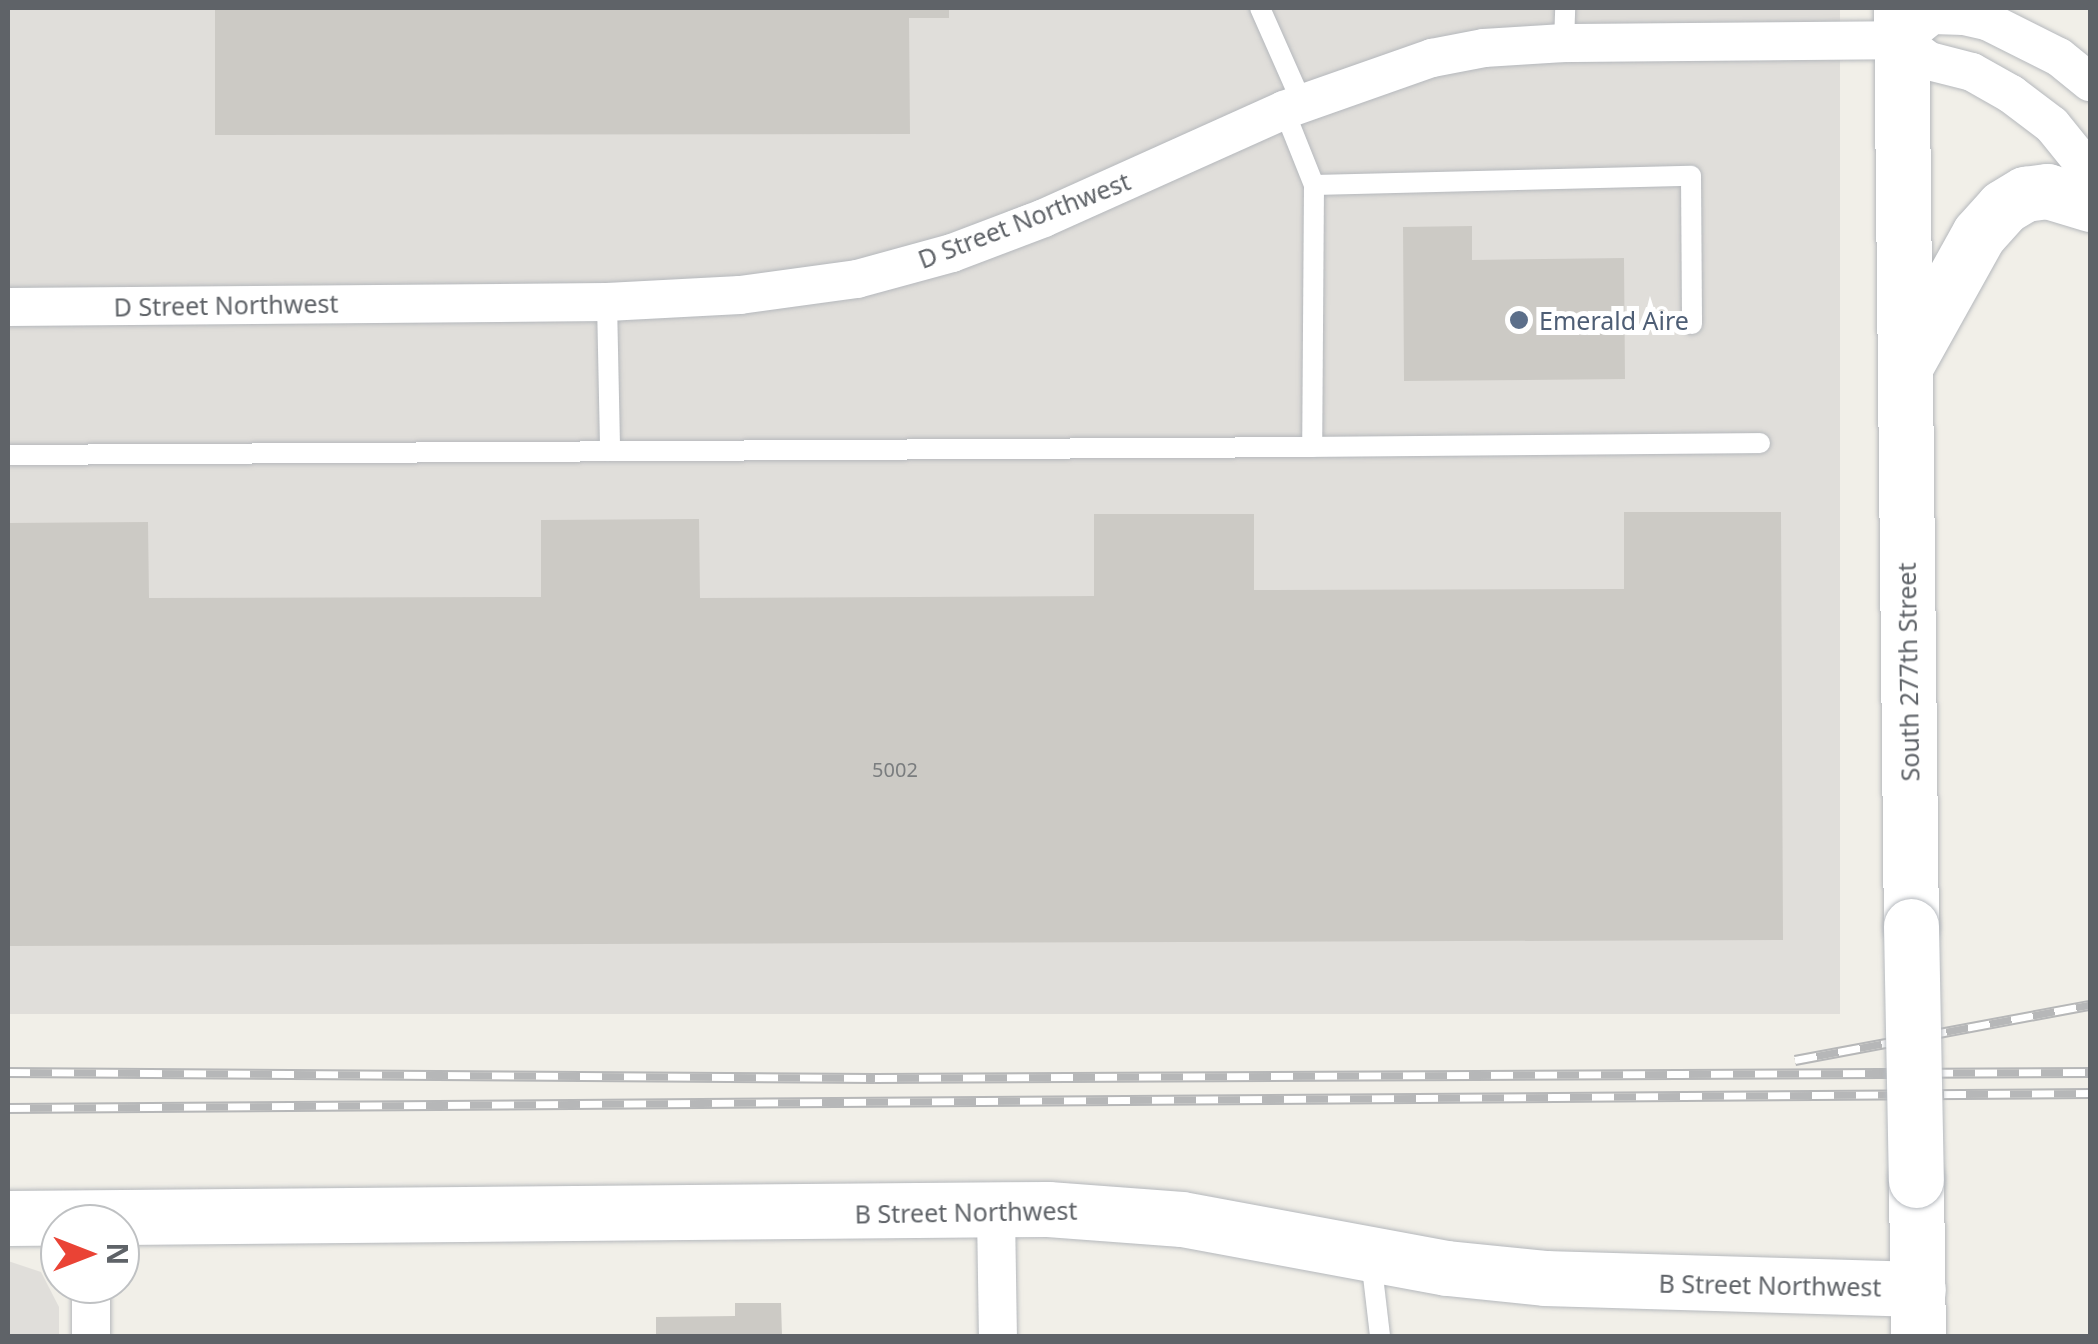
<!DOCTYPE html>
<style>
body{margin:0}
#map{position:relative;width:2098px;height:1344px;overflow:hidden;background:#f1efe8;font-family:"Noto Sans",sans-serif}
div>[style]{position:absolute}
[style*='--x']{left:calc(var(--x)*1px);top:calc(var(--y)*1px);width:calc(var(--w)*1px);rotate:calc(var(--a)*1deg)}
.industrial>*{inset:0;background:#e0deda;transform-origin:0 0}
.building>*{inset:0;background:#cccac5}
.roads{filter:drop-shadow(0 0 2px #b5b8bc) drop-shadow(0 0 2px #b5b8bc)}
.lane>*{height:20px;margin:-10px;padding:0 10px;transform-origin:10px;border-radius:10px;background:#fff}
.street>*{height:38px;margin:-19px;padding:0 19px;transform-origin:19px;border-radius:19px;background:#fff}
.secondary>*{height:55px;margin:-27.5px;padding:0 27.5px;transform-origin:27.5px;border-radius:27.5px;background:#fff}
.rail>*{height:11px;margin-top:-5.5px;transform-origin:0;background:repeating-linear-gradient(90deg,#fff 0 22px,#b6b7b8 0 44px);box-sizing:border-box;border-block:2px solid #b6b7b8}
.bridges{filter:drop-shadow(0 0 2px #b6babf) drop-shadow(0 0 2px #b6babf)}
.secondary-bridge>*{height:55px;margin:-27.5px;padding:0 27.5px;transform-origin:27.5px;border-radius:27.5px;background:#fff}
.dots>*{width:28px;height:28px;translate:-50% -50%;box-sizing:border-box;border:5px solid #fff;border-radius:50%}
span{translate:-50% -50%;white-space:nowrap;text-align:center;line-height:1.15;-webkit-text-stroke:10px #fff;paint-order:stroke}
.number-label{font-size:20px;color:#7a7d7f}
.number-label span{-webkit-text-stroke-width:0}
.street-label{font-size:25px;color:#5f6368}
.service-label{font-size:25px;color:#4e5e75}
.left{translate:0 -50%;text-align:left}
.frame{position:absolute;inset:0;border:10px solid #5f6368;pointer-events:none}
.north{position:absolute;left:40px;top:1204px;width:100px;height:100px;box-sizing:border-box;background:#fff;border:2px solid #bfc1c3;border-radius:50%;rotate:90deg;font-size:28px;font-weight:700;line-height:40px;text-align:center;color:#5f6368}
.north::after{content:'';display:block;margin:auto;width:35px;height:45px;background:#ea4335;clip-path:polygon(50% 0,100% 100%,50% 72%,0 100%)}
</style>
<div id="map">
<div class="industrial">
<div style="left:8px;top:8px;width:1832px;height:1006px"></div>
<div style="clip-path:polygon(8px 1261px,41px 1272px,59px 1307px,59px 1336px,8px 1336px)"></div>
</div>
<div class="building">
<div style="clip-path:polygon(215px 8px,949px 8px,949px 18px,909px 18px,910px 134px,215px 135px)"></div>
<div style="clip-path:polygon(1472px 226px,1472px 260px,1624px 258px,1625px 379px,1404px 381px,1403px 227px)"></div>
<div style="clip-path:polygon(1624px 512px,1781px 512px,1783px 940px,8px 946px,8px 523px,148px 522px,149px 598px,541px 597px,541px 520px,699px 519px,700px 598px,1094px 596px,1094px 514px,1254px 514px,1254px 590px,1624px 589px)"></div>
<div style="clip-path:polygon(735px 1303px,781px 1303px,782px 1336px,656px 1336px,656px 1317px,735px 1316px)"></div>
</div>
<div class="roads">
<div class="lane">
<div style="--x:1260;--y:8;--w:104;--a:66.1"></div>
<div style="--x:1564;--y:43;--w:35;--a:-88"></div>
<div style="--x:1284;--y:110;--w:81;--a:68.2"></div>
<div style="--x:1314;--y:185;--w:377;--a:-1.4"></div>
<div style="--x:1691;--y:176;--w:148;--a:89.6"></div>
<div style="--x:1314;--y:185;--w:262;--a:90.4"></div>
<div style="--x:1312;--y:447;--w:448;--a:-0.5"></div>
<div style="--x:607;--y:302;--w:149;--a:88.8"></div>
<div style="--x:8;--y:455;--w:1304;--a:-0.35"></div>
<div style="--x:1371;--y:1259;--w:78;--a:83.3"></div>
</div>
<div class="street">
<div style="--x:1901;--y:40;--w:35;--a:37"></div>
<div style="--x:1929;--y:61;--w:44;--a:14.3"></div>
<div style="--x:1972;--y:72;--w:45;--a:29.4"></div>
<div style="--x:2011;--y:94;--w:51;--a:37.1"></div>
<div style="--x:2052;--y:125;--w:60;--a:51"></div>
<div style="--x:1901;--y:40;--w:40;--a:-39"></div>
<div style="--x:1932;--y:15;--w:32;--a:2"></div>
<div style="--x:1964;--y:16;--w:26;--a:13"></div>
<div style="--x:1989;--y:22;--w:78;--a:26.6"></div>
<div style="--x:2059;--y:57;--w:40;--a:39"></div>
<div style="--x:8;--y:307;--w:599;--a:-0.48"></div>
<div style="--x:607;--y:302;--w:133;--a:-3"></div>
<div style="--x:740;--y:295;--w:118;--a:-7.8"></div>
<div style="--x:857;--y:279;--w:98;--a:-15.3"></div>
<div style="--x:952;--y:253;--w:98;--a:-20.8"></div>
<div style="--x:1044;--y:218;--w:263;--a:-24.2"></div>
<div style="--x:1284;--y:110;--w:157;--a:-19.4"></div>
<div style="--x:1432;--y:58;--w:53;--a:-10.9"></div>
<div style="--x:1484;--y:48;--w:80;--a:-3.6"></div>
<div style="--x:1564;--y:43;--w:337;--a:-0.5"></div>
<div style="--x:996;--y:1213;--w:123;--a:89.1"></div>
<div style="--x:91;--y:1336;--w:52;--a:-90"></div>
</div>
<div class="secondary">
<div style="--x:1901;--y:8;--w:918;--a:89.38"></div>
<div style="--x:1906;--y:365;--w:150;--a:-60.9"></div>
<div style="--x:1979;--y:234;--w:36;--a:-48"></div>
<div style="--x:2003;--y:207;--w:26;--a:-31"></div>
<div style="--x:2025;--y:194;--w:22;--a:-8"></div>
<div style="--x:2047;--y:191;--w:45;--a:16.8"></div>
<div style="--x:1916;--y:1180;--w:156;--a:89.3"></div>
<div style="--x:8;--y:1218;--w:1040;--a:-0.5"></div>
<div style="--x:1048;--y:1209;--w:134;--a:4.3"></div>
<div style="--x:1182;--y:1219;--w:269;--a:10.5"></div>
<div style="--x:1447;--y:1268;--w:100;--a:5.8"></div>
<div style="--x:1546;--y:1278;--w:372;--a:1.7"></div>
</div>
</div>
<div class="rail">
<div style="--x:1795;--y:1060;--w:300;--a:-10.6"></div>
<div style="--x:8;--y:1072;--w:867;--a:0.4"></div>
<div style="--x:875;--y:1078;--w:1215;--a:-0.28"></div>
<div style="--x:8;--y:1108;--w:2082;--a:-0.41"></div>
</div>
<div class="bridges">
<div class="secondary-bridge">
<div style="--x:1911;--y:926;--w:254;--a:88.9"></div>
</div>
</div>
<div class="dots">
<div style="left:1519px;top:320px;background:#5c6f8a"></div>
</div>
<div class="number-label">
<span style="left:895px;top:769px">5002</span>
</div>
<div class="street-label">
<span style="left:1024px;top:220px;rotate:-21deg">D Street Northwest</span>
<span style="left:226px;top:305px;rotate:-1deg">D Street Northwest</span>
<span style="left:1908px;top:672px;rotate:-91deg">South 277th Street</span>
<span style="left:966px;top:1212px;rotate:-1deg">B Street Northwest</span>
<span style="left:1770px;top:1285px;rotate:1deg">B Street Northwest</span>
</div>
<div class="service-label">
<span class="left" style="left:1539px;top:320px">Emerald Aire</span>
</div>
<div class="frame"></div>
<div class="north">N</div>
</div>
